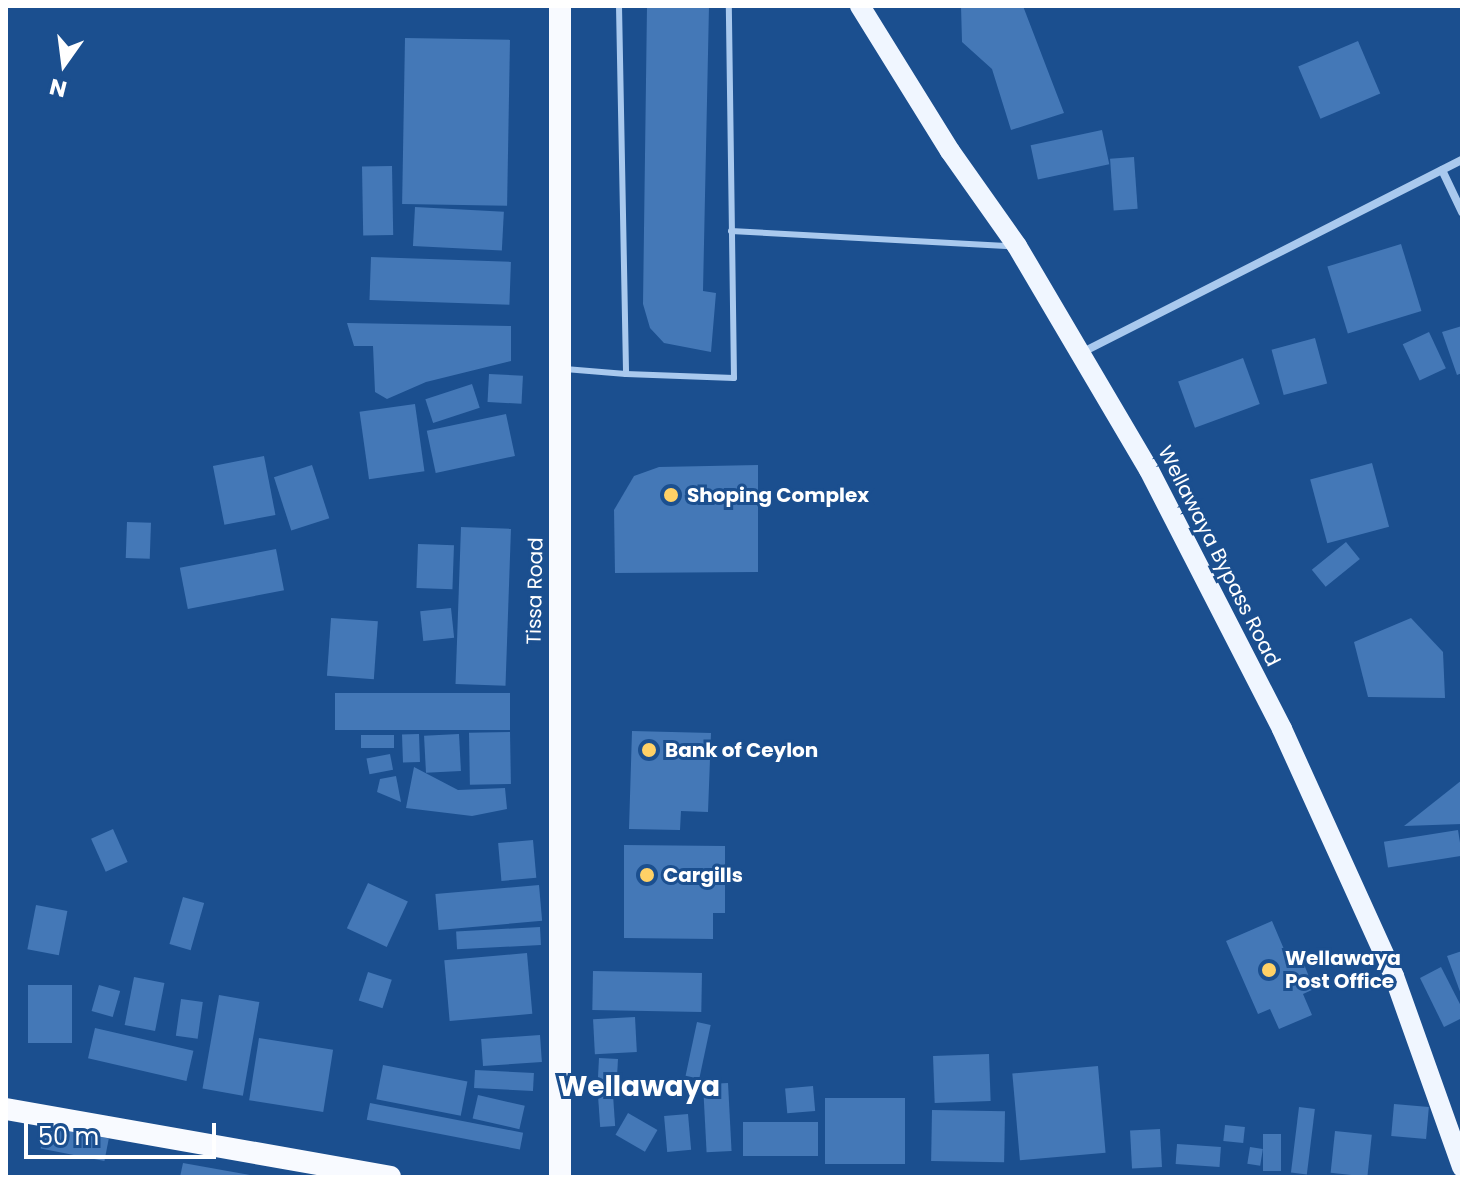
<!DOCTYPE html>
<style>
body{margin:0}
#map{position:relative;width:1468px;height:1183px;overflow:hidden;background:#1b4f8f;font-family:Poppins,sans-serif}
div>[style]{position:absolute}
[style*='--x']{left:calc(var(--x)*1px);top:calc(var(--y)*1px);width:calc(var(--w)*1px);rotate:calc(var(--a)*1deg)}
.building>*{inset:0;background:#4478b7;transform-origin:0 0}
.service>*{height:6px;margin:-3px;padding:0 3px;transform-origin:3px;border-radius:3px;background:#a9c9ee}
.minor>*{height:8px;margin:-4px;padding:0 4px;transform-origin:4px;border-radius:4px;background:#a9c9ee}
.primary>*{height:20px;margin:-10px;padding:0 10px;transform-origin:10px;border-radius:10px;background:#f0f6ff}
.trunk>*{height:22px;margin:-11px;padding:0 11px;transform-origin:11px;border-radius:11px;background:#f8faff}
.dots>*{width:22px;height:22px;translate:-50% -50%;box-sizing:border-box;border:4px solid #1b4f8f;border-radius:50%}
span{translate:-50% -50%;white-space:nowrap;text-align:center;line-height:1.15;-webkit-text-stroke:6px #1b4f8f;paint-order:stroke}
.poi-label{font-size:20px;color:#fff;font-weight:700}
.left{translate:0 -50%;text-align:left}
.street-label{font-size:20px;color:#fff}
.district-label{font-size:28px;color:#fff;font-weight:700}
.frame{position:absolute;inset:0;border:8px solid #fff;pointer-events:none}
.north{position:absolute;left:24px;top:24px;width:80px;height:80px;-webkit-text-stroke:6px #1b4f8f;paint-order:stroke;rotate:194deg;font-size:22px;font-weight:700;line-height:32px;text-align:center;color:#fff}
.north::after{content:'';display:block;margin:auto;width:28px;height:36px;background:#fff;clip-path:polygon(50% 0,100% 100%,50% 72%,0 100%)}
.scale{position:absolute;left:24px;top:1123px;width:192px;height:36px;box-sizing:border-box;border:4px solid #fff;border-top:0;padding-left:10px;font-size:24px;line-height:28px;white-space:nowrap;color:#fff;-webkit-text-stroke:6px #1b4f8f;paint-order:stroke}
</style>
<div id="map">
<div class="building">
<div style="clip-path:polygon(647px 6px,709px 6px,703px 291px,716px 293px,711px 352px,664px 343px,650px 328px,643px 304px)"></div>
<div style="clip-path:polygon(961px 6px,1023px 6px,1064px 113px,1011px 130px,992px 69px,962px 42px)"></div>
<div style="left:405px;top:38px;width:105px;height:166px;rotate:1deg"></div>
<div style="left:1358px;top:41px;width:57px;height:65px;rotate:67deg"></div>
<div style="left:1102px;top:130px;width:35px;height:73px;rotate:78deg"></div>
<div style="left:1134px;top:157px;width:52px;height:24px;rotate:86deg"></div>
<div style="left:392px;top:166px;width:69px;height:30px;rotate:89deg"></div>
<div style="left:415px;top:207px;width:89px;height:39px;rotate:3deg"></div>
<div style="left:1401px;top:244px;width:70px;height:77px;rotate:73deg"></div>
<div style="left:371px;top:257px;width:140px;height:43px;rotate:2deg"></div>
<div style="clip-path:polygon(347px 323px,511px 326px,511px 361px,426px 382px,387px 399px,375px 392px,373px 346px,354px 346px)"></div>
<div style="clip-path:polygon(1462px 326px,1462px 373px,1457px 375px,1442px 332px)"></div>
<div style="left:1429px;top:332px;width:40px;height:29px;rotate:65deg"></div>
<div style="left:1315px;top:338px;width:47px;height:45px;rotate:75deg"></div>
<div style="left:1243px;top:358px;width:49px;height:69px;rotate:70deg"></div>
<div style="left:489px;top:374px;width:34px;height:28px;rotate:3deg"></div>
<div style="left:472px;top:384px;width:25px;height:49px;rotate:72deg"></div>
<div style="left:415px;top:404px;width:68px;height:56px;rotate:82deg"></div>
<div style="left:506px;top:414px;width:43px;height:81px;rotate:78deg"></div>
<div style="left:264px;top:456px;width:60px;height:52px;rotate:79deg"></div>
<div style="left:1372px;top:463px;width:66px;height:64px;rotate:75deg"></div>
<div style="left:312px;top:465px;width:56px;height:40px;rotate:72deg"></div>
<div style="clip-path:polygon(758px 465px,758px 572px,615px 573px,614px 510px,634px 476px,659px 467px)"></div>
<div style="left:127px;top:522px;width:24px;height:36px;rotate:2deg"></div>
<div style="left:461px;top:527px;width:50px;height:157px;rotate:2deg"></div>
<div style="left:1346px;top:542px;width:22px;height:44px;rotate:51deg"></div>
<div style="left:418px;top:544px;width:36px;height:44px;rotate:2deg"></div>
<div style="left:276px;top:549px;width:42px;height:98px;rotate:79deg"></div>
<div style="left:451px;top:608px;width:30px;height:31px;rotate:84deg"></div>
<div style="left:331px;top:618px;width:47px;height:58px;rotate:4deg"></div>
<div style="clip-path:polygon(1411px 618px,1443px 652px,1445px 698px,1368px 697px,1354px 642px)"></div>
<div style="left:510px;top:693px;width:37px;height:175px;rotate:90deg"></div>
<div style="clip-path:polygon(632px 731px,711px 733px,708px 812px,681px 811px,680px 830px,629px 829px)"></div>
<div style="left:510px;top:732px;width:52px;height:41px;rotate:89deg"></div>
<div style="left:419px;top:734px;width:28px;height:17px;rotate:88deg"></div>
<div style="left:459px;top:734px;width:37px;height:35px;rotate:87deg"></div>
<div style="left:361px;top:735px;width:33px;height:13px"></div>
<div style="left:390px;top:754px;width:16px;height:24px;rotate:79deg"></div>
<div style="clip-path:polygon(414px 767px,458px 790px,505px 788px,507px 809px,472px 816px,406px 808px)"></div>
<div style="clip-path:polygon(396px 776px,401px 802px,377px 792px,380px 779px)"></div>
<div style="clip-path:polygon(1462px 780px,1462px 824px,1404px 826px)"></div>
<div style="left:113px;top:829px;width:36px;height:24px;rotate:66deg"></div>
<div style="left:1458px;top:830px;width:26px;height:75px;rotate:81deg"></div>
<div style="left:533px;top:840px;width:38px;height:35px;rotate:85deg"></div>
<div style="clip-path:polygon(624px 845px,725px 846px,725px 913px,713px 913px,713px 939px,624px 938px)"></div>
<div style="left:368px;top:883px;width:44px;height:50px;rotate:25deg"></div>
<div style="left:539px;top:885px;width:36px;height:104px;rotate:85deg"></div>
<div style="left:183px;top:897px;width:22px;height:49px;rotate:16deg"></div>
<div style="left:36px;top:905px;width:32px;height:45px;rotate:11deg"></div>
<div style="clip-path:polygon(1272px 921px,1289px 961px,1301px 957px,1314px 989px,1303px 994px,1312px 1015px,1279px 1029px,1270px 1009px,1258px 1014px,1226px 941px)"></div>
<div style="left:540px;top:927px;width:18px;height:84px;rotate:87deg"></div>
<div style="clip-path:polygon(1462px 951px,1462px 997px,1447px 956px)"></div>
<div style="left:527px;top:953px;width:61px;height:83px;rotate:85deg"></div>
<div style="clip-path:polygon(1441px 967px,1462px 1008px,1462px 1018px,1444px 1027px,1420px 978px)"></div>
<div style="left:593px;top:971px;width:109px;height:39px;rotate:1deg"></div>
<div style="left:368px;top:972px;width:25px;height:30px;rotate:18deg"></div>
<div style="left:134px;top:977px;width:31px;height:49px;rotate:11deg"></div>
<div style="left:28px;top:985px;width:44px;height:58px"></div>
<div style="left:99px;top:985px;width:22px;height:27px;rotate:16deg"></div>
<div style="left:219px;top:995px;width:41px;height:95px;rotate:10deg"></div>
<div style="left:181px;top:999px;width:22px;height:37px;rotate:8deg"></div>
<div style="left:635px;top:1017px;width:35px;height:42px;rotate:87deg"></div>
<div style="left:697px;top:1022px;width:14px;height:55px;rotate:12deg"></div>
<div style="left:95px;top:1028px;width:101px;height:31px;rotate:13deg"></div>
<div style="left:540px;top:1035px;width:27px;height:59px;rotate:86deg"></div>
<div style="left:259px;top:1038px;width:75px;height:63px;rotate:9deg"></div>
<div style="left:989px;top:1054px;width:47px;height:56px;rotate:88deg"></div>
<div style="left:599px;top:1058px;width:19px;height:30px;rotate:3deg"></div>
<div style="left:383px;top:1065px;width:86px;height:35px;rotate:11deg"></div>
<div style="left:1098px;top:1066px;width:87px;height:86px;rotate:85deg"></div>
<div style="left:475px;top:1070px;width:59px;height:18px;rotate:3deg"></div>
<div style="left:728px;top:1083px;width:68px;height:25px;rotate:87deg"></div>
<div style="left:813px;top:1086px;width:25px;height:28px;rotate:85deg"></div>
<div style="left:478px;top:1095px;width:48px;height:24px;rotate:13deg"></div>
<div style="left:613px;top:1095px;width:31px;height:15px;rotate:86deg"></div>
<div style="left:825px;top:1098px;width:80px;height:66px"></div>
<div style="left:370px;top:1103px;width:156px;height:17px;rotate:11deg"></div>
<div style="left:1394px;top:1104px;width:35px;height:32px;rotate:5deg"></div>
<div style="left:1299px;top:1107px;width:16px;height:66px;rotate:7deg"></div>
<div style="left:932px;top:1110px;width:73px;height:51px;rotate:1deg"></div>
<div style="left:628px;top:1113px;width:34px;height:25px;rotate:30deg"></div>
<div style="left:688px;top:1114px;width:36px;height:24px;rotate:85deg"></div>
<div style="left:818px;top:1122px;width:34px;height:75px;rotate:90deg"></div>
<div style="left:1225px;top:1125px;width:20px;height:16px;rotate:6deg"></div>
<div style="left:45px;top:1126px;width:65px;height:23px;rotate:11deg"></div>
<div style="left:1160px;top:1129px;width:38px;height:30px;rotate:87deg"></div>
<div style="left:1335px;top:1131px;width:37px;height:42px;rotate:6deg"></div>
<div style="left:1263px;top:1134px;width:18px;height:37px"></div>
<div style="left:1177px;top:1144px;width:44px;height:20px;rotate:4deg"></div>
<div style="left:1250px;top:1147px;width:13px;height:17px;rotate:9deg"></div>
<div style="clip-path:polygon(183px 1163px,250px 1175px,250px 1177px,180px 1177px)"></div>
</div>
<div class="service">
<div style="--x:619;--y:6;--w:368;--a:88.9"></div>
<div style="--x:626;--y:374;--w:108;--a:2.1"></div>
<div style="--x:734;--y:378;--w:372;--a:-90.8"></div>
<div style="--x:731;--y:231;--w:280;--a:3.1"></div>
<div style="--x:565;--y:369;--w:61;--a:4.7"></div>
</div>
<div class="minor">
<div style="--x:1442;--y:170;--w:47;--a:64.5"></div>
<div style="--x:1081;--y:353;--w:427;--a:-26.9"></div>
</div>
<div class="primary">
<div style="--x:860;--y:6;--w:171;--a:58.2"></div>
<div style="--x:950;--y:151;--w:116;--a:54.8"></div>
<div style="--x:1017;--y:246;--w:260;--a:59.5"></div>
<div style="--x:1149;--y:470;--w:291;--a:62.8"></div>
<div style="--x:1282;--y:729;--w:271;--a:65.6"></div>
<div style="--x:1394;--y:976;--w:203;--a:70.4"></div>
</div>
<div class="trunk">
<div style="--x:560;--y:6;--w:1171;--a:90"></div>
<div style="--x:6;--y:1109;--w:390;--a:10"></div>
</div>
<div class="dots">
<div style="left:671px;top:495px;background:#ffd166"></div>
<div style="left:649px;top:750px;background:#ffd166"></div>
<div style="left:647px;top:875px;background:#ffd166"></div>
<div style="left:1269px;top:970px;background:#ffd166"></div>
</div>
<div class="poi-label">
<span class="left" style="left:687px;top:495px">Shoping Complex</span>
<span class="left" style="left:665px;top:750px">Bank of Ceylon</span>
<span class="left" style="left:663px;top:875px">Cargills</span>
<span class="left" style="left:1285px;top:970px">Wellawaya<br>Post Office</span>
</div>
<div class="street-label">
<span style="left:1219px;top:556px;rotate:63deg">Wellawaya Bypass Road</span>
<span style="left:535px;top:591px;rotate:-89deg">Tissa Road</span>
</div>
<div class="district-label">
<span style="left:639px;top:1087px">Wellawaya</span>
</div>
<div class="frame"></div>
<div class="north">N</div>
<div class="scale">50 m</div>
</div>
